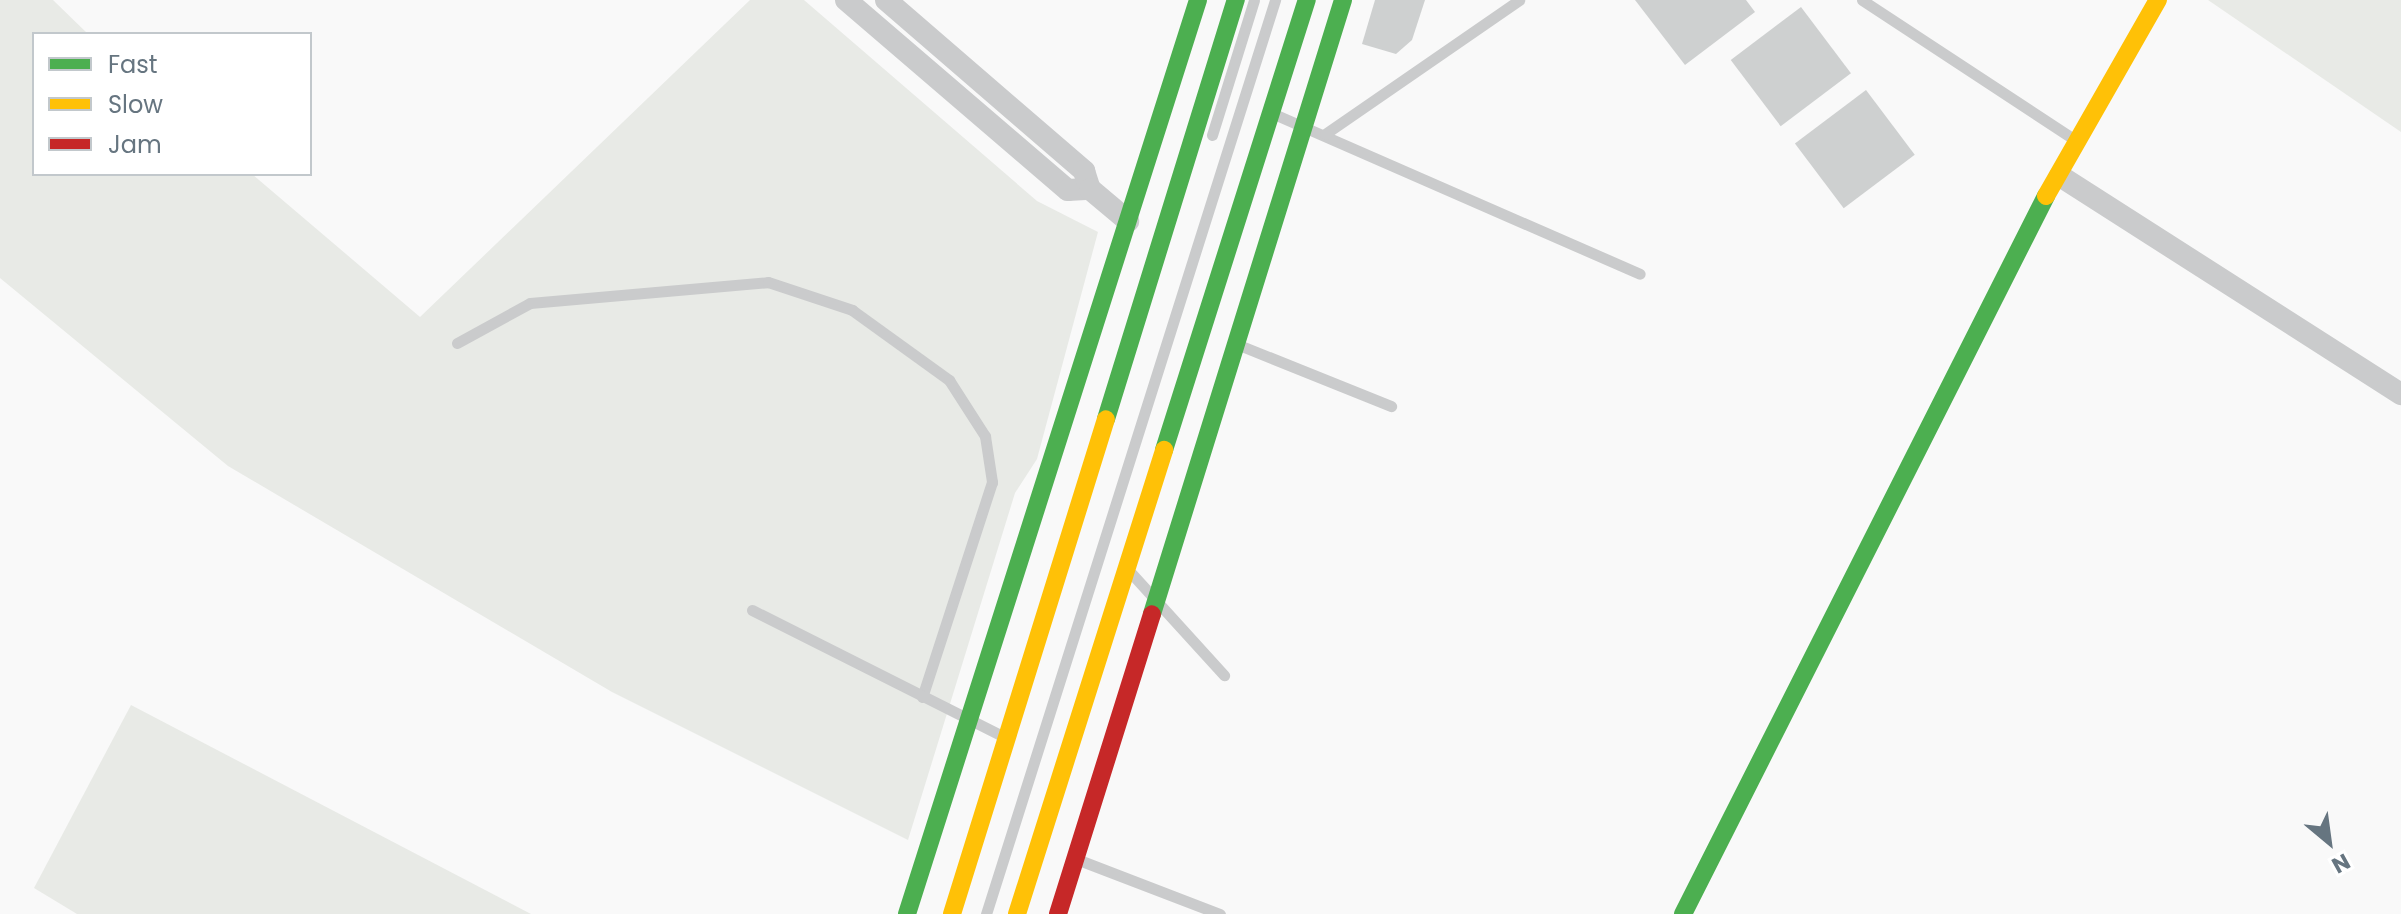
<!DOCTYPE html>
<style>
body{margin:0}
#map{position:relative;width:2401px;height:914px;overflow:hidden;background:#f9f9f9;font-family:Poppins,sans-serif}
div>[style]{position:absolute}
[style*='--x']{left:calc(var(--x)*1px);top:calc(var(--y)*1px);width:calc(var(--w)*1px);rotate:calc(var(--a)*1deg)}
.green>*{inset:0;background:#e8eae6}
.building>*{inset:0;background:#ced0d0;transform-origin:0 0}
.lane>*{height:11px;margin:-5.5px;padding:0 5.5px;transform-origin:5.5px;border-radius:5.5px;background:#cacbcc}
.street>*{height:22px;margin:-11px;padding:0 11px;transform-origin:11px;border-radius:11px;background:#cacbcc}
.fast>*{height:18px;margin:-9px;padding:0 9px;transform-origin:9px;border-radius:9px;background:#4caf50}
.slow>*{height:18px;margin:-9px;padding:0 9px;transform-origin:9px;border-radius:9px;background:#ffc107}
.jam>*{height:18px;margin:-9px;padding:0 9px;transform-origin:9px;border-radius:9px;background:#c62828}
span{translate:-50% -50%;white-space:nowrap;text-align:center;line-height:1.15;-webkit-text-stroke:8px #fff;paint-order:stroke}
.legend{position:absolute;left:32px;top:32px;width:280px;height:144px;box-sizing:border-box;background:#fff;border:2px solid #c2c8cc;margin:0;padding:10px 14px;list-style:none;font-size:24px;color:#667580}
.legend li{display:flex;align-items:center;gap:16px;height:40px}
.legend b{width:40px;border:2px solid #c2c8cc}
.north{position:absolute;left:2289px;top:802px;width:80px;height:80px;-webkit-text-stroke:6px #fff;paint-order:stroke;rotate:151deg;font-size:22px;font-weight:700;line-height:32px;text-align:center;color:#667580}
.north::after{content:'';display:block;margin:auto;width:28px;height:36px;background:#667580;clip-path:polygon(50% 0,100% 100%,50% 72%,0 100%)}
</style>
<div id="map">
<div class="green">
<div style="clip-path:polygon(0 0,53px 0,88px 34px,34px 34px,34px 174px,252px 174px,420px 317px,750px 0,804px 0,1037px 201px,1098px 232px,1037px 459px,1015px 493px,908px 840px,612px 692px,228px 466px,0 278px)"></div>
<div style="clip-path:polygon(2208px 0,2401px 0,2401px 132px)"></div>
<div style="clip-path:polygon(131px 705px,531px 914px,77px 914px,34px 888px)"></div>
</div>
<div class="building">
<div style="clip-path:polygon(1375px 0,1425px 0,1412px 40px,1396px 54px,1362px 44px)"></div>
<div style="clip-path:polygon(1635px 0,1746px 0,1755px 12px,1685px 65px)"></div>
<div style="left:1801px;top:7px;width:83px;height:88px;rotate:53deg"></div>
<div style="left:1866px;top:90px;width:81px;height:89px;rotate:53deg"></div>
</div>
<div class="lane">
<div style="--x:1862;--y:0;--w:257;--a:33.3"></div>
<div style="--x:1274;--y:114;--w:399;--a:23.6"></div>
<div style="--x:1325;--y:134;--w:236;--a:-34.6"></div>
<div style="--x:1212;--y:135;--w:141;--a:-72.7"></div>
<div style="--x:457;--y:343;--w:83;--a:-28.7"></div>
<div style="--x:530;--y:303;--w:239;--a:-5"></div>
<div style="--x:768;--y:282;--w:89;--a:18.4"></div>
<div style="--x:852;--y:310;--w:120;--a:35.8"></div>
<div style="--x:949;--y:380;--w:67;--a:57.3"></div>
<div style="--x:985;--y:436;--w:47;--a:81.3"></div>
<div style="--x:992;--y:482;--w:226;--a:108"></div>
<div style="--x:1239;--y:345;--w:164;--a:21.9"></div>
<div style="--x:1132;--y:574;--w:137;--a:47.7"></div>
<div style="--x:752;--y:610;--w:280;--a:26.7"></div>
<div style="--x:1079;--y:860;--w:151;--a:21"></div>
<div style="--x:986;--y:914;--w:959;--a:-72.45"></div>
</div>
<div class="street">
<div style="--x:846;--y:0;--w:292;--a:40.6"></div>
<div style="--x:1068;--y:190;--w:22;--a:-3"></div>
<div style="--x:886;--y:0;--w:262;--a:40.8"></div>
<div style="--x:1084;--y:171;--w:19;--a:72"></div>
<div style="--x:1090;--y:189;--w:50;--a:40.1"></div>
<div style="--x:2060;--y:176;--w:405;--a:32.6"></div>
</div>
<div class="fast">
<div style="--x:1106;--y:419;--w:439;--a:-72.8"></div>
<div style="--x:1164;--y:450;--w:472;--a:-72.4"></div>
<div style="--x:1152;--y:614;--w:643;--a:-72.72"></div>
<div style="--x:907;--y:914;--w:959;--a:-72.34"></div>
<div style="--x:1683;--y:914;--w:805;--a:-63.18"></div>
</div>
<div class="slow">
<div style="--x:2046;--y:196;--w:226;--a:-60.3"></div>
<div style="--x:952;--y:914;--w:518;--a:-72.72"></div>
<div style="--x:1017;--y:914;--w:487;--a:-72.4"></div>
</div>
<div class="jam">
<div style="--x:1058;--y:914;--w:314;--a:-72.6"></div>
</div>
<ul class="legend">
<li><b style="height:10px;background:#4caf50"></b>Fast</li>
<li><b style="height:10px;background:#ffc107"></b>Slow</li>
<li><b style="height:10px;background:#c62828"></b>Jam</li>
</ul>
<div class="north">N</div>
</div>
